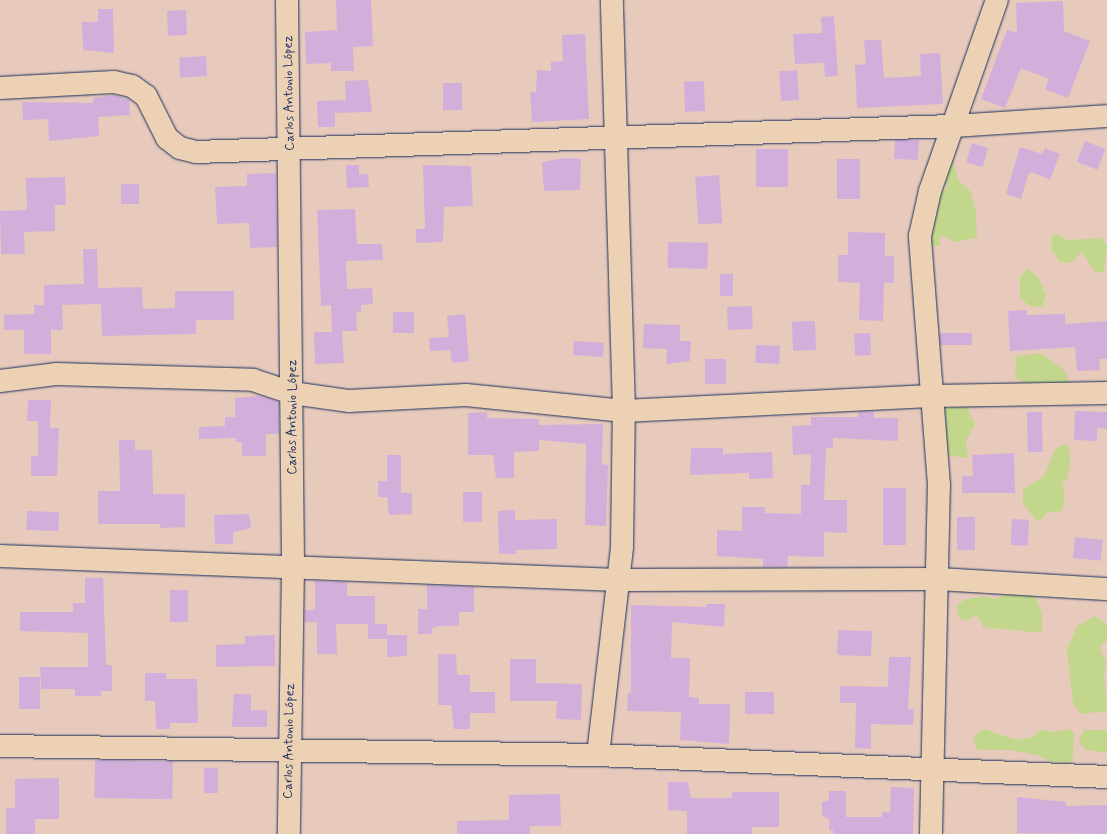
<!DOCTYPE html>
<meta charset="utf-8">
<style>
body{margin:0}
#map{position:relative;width:1107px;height:834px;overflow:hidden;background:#e7cabc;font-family:Mynerve,sans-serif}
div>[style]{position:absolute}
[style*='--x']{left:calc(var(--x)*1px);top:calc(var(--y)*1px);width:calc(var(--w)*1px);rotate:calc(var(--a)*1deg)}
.green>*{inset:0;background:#c3d78c}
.building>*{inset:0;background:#d1afda;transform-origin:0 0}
.roads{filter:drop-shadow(0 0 1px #1b2f5e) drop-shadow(0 0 1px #1b2f5e)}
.minor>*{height:22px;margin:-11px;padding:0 11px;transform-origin:11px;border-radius:11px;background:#edd1b4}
span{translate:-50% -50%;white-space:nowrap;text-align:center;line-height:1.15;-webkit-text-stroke:3px #edd1b4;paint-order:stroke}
.street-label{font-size:13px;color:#1b2f5e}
</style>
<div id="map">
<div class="green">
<div style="clip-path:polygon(953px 159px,958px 180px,970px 191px,976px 211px,977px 238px,956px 242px,940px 235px,940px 246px,934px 246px,930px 244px,928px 232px,939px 194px,948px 188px,941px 175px,942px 164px)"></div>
<div style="clip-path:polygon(1053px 233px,1068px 240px,1101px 238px,1107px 245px,1104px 273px,1095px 272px,1082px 252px,1072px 263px,1060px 262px,1051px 249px)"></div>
<div style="clip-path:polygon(1027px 269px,1038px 277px,1046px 295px,1042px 307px,1029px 306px,1020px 297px,1020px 277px)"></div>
<div style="clip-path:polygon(1041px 353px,1065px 371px,1070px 384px,1038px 388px,1015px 378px,1016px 356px)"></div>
<div style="clip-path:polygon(948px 401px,966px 405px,975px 424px,966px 441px,968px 456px,965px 458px,945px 455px,940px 408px)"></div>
<div style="clip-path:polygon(1066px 444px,1070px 451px,1070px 468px,1066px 481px,1062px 482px,1065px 497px,1062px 511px,1046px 513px,1041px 520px,1036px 520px,1023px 503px,1023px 489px,1044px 476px,1055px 449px)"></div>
<div style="clip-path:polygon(1008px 591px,1035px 595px,1042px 614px,1042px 633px,983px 627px,977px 615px,965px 621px,959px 618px,957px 605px,964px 600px,984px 596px,997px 599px)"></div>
<div style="clip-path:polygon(1095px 616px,1107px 624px,1107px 641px,1102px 644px,1100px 650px,1106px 662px,1104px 674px,1107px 711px,1080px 714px,1073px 703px,1067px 650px,1077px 626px)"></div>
<div style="clip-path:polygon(1086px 727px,1084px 730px,1107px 730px,1107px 753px,1086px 750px,1081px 745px,1079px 739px)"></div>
<div style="clip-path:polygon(985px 729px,1016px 740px,1030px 738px,1041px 730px,1055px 732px,1068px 729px,1074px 732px,1073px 758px,1069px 763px,1055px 763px,1037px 755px,1011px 750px,977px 750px,973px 736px)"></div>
</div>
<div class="building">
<div style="clip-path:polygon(336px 0,371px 0,373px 46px,353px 47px,354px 71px,331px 71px,331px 63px,306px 64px,305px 32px,337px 30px)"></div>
<div style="clip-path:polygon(1063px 1px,1064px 31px,1090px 41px,1068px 98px,1045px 89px,1049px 79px,1021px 68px,1005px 108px,981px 99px,1007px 30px,1017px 33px,1016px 3px)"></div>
<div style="clip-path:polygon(98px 9px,113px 9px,114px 53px,83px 50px,82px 22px,98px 22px)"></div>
<div style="left:186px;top:10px;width:25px;height:19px;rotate:88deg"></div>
<div style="clip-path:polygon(834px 16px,838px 76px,825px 77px,824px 63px,795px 64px,793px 34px,822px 33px,821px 17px)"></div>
<div style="clip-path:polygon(585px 34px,589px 119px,532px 122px,530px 92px,536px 92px,537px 70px,551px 71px,551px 62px,563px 61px,562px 35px)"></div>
<div style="clip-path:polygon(864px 40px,881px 40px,884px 78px,921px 76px,920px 54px,940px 53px,943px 104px,857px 108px,855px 65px,866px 64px)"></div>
<div style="left:206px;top:56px;width:20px;height:27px;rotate:87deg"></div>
<div style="left:797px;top:70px;width:30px;height:18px;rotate:86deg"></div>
<div style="clip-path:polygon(368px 80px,372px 112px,335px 113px,335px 127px,318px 127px,317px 101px,346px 100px,345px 81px)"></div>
<div style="left:704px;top:81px;width:30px;height:20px;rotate:88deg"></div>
<div style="left:443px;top:83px;width:19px;height:27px"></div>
<div style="clip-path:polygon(113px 95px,129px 99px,130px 115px,98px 117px,99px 136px,49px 141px,48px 119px,23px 120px,22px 102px,93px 103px,93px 98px)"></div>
<div style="left:919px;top:140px;width:20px;height:24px;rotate:93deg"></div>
<div style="left:1085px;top:141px;width:22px;height:22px;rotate:22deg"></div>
<div style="left:972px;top:143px;width:17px;height:20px;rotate:17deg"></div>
<div style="clip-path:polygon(1020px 147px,1042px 154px,1045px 148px,1060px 154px,1050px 180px,1031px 172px,1028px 175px,1021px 199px,1006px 194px)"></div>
<div style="left:756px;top:149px;width:32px;height:38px"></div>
<div style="clip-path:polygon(564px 158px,581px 159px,580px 190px,544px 191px,542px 162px)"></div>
<div style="left:837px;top:159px;width:23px;height:40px"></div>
<div style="clip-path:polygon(346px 165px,359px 165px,359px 174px,368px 174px,369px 187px,347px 188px)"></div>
<div style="clip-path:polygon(423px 165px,471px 166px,473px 206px,444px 207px,443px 242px,416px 243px,416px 229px,425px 229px)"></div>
<div style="clip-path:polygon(276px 173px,277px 247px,250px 248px,249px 223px,217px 224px,215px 187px,247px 186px,247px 174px)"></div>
<div style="left:719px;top:175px;width:48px;height:24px;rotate:86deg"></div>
<div style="clip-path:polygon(65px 177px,66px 205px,55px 205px,55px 231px,24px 232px,25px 254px,1px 254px,0 211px,27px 210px,26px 178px)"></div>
<div style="left:121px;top:184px;width:18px;height:20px"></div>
<div style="clip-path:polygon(355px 209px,357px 244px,382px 244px,383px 260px,346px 261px,347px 289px,372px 288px,373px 304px,361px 305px,361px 312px,356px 313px,357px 331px,342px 331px,344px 363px,315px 364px,314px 332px,332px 332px,331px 305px,321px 306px,317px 210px)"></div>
<div style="clip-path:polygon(848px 232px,885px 233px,885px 256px,894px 256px,894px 283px,884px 283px,883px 321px,859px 320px,860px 283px,838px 282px,838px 255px,848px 255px)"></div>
<div style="left:668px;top:242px;width:40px;height:26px;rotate:1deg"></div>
<div style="clip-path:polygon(83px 249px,97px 249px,98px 288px,142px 287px,143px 309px,175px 308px,175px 291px,234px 291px,234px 320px,196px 320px,196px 334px,102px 336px,101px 304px,62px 305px,63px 330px,51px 330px,51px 354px,24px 354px,24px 330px,4px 330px,4px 315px,34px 314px,34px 305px,44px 305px,44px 285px,84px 284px)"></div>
<div style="left:720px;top:274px;width:13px;height:22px"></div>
<div style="left:752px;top:306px;width:23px;height:25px;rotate:88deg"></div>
<div style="clip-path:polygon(1027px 310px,1027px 315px,1065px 314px,1065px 324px,1107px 321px,1107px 359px,1099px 359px,1100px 370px,1077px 371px,1075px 347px,1010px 351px,1008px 311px)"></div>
<div style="left:393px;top:312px;width:21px;height:21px"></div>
<div style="clip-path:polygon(465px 314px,469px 361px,452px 363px,450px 350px,430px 351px,429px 338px,449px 337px,447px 316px)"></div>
<div style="left:815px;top:321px;width:29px;height:23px;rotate:88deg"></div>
<div style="clip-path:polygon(644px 324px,680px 325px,680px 341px,691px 341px,690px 361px,666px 364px,667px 349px,643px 348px)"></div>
<div style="left:870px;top:333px;width:22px;height:16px;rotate:87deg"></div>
<div style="left:972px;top:333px;width:12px;height:32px;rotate:90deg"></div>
<div style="left:574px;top:341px;width:30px;height:14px;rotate:4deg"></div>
<div style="left:756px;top:345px;width:24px;height:18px;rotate:2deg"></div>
<div style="left:705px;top:359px;width:21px;height:25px"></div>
<div style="clip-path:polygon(260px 396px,279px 402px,279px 434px,266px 434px,266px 456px,242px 456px,242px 442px,236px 442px,236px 438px,199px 439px,199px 427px,225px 426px,225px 417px,235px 417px,235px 398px)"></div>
<div style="clip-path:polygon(28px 400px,51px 400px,50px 428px,59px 428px,57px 476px,31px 476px,31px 456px,38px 456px,38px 421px,27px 421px)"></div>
<div style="clip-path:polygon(874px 411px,874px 418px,898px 418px,898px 441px,833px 438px,833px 448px,826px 448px,824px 500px,847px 500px,847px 533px,824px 532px,824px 557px,788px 556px,787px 567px,763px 567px,763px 559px,717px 556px,717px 530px,742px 531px,742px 507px,765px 507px,765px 513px,801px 514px,801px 485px,810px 485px,811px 454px,793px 455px,792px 426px,811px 425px,811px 417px,858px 417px,858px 412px)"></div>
<div style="clip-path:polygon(1075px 411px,1107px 412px,1107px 429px,1097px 428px,1097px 441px,1074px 440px)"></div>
<div style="clip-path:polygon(487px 412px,487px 418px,539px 419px,539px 425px,603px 424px,602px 464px,608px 465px,606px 526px,585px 525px,586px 444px,539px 440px,539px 451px,514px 452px,514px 478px,496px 478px,493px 455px,468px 455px,468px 413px)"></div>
<div style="left:1042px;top:412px;width:40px;height:15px;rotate:89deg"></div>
<div style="clip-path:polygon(119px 440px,135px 440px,135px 450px,152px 450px,153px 494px,185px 494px,185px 527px,160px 528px,160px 524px,98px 524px,98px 491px,120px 491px)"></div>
<div style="clip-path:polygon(691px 448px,723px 448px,723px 454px,772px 452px,773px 478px,749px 479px,749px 473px,690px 475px)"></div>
<div style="clip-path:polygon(1014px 453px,1015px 493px,962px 493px,962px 476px,973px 476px,972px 455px)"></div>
<div style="clip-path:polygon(387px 455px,401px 455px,401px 493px,412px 493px,412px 514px,389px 515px,387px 497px,378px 497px,378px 481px,387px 481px)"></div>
<div style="left:883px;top:488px;width:23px;height:57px"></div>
<div style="left:463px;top:492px;width:19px;height:30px"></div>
<div style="clip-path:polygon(515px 510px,515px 520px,557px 519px,557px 549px,516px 550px,516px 554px,499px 554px,498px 511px)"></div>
<div style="left:27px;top:511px;width:32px;height:19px;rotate:2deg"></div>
<div style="clip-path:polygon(249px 514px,251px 528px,233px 532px,233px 544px,215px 544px,214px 515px)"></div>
<div style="left:957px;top:517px;width:18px;height:33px"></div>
<div style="left:1012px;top:519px;width:17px;height:26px;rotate:3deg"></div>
<div style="left:1075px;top:537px;width:28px;height:21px;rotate:6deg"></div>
<div style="clip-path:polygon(85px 578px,103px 578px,106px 665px,112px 665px,112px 691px,101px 691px,101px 696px,75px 696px,75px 689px,41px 689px,40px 667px,88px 667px,88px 633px,20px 631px,20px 612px,73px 612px,73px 603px,85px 603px)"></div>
<div style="clip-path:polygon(315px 581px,347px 582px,347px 596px,375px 596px,375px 624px,387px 624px,387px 635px,407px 635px,407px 656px,387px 657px,387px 639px,368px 639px,368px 624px,336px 624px,337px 654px,317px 654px,317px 622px,305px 622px,305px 610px,315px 610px)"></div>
<div style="clip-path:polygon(427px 585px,474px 587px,474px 612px,459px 612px,459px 626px,440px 626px,432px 628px,432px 634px,418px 634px,418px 609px,427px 609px)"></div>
<div style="left:170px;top:590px;width:18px;height:32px"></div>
<div style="clip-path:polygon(706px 604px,725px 604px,724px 627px,672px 622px,671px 658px,690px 658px,689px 697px,699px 698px,699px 704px,730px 704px,729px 744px,680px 740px,681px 712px,627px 711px,628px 693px,631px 693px,631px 605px,706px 607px)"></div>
<div style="left:838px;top:630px;width:34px;height:25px;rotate:2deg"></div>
<div style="clip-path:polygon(275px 635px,275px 666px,216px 667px,216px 645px,245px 644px,245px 636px)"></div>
<div style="clip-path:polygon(438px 654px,456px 654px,457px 675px,470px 675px,470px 692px,495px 692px,495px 713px,470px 713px,470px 729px,454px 729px,451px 705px,438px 705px)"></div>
<div style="clip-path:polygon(889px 657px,911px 657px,908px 709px,914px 709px,913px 725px,871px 724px,871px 749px,855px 748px,856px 703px,840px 703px,840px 686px,888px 687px)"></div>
<div style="clip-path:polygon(510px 659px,536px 659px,536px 683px,582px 684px,581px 720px,556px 719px,557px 701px,510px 701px)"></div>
<div style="clip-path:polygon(145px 673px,166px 673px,166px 679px,197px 679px,198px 723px,170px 723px,170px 729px,156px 729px,155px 701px,145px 701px)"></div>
<div style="left:19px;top:677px;width:21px;height:32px"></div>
<div style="left:745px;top:692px;width:29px;height:22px"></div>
<div style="clip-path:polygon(234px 694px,251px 694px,251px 710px,267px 710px,267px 727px,232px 727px)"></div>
<div style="left:95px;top:760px;width:78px;height:38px;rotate:1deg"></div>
<div style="left:204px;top:768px;width:14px;height:25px"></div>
<div style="clip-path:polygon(59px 778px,59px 819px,35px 819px,35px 834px,6px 834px,6px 808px,15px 808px,15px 779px)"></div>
<div style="clip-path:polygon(668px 782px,688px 782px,691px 798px,732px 798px,732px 792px,779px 792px,779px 827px,752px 827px,752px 834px,687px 834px,687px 811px,668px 810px)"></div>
<div style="clip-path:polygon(891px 787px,914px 788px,913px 834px,833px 834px,833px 830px,829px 830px,829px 819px,822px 816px,822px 802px,829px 800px,829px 791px,846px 791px,846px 817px,882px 817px,882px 812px,890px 812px)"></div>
<div style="clip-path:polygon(560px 794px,561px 826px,530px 826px,530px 834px,457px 834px,457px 821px,509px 820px,509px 795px)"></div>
<div style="clip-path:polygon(1017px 797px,1066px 802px,1066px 806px,1107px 805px,1107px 834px,1017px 833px)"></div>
</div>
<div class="roads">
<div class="minor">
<div style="--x:287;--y:0;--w:567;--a:89.39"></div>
<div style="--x:293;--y:567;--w:267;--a:90.9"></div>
<div style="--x:0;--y:88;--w:114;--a:-3"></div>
<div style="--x:114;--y:82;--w:18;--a:13"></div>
<div style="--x:132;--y:86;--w:17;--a:36"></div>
<div style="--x:146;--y:96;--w:47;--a:63.4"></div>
<div style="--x:167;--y:138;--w:16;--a:38"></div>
<div style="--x:180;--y:148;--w:16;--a:14"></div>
<div style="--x:196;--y:152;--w:757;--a:-1.97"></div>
<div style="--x:953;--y:126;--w:154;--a:-3.7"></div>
<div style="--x:0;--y:381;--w:56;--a:-7.1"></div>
<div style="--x:56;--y:374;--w:197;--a:1.7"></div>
<div style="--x:253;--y:380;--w:41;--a:18.4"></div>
<div style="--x:292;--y:393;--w:58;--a:8"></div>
<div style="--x:349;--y:401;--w:117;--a:-2.9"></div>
<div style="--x:466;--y:395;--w:159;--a:5.8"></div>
<div style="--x:624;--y:411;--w:307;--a:-2.8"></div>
<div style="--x:931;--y:396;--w:176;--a:-1"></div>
<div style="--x:0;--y:556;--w:618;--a:2.22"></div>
<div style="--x:618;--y:580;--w:319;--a:-0.2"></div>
<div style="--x:937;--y:579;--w:170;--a:3.4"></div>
<div style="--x:0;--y:746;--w:598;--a:0.86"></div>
<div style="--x:598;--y:755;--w:509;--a:2.47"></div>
<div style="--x:598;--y:755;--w:210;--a:-83.4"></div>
<div style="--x:622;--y:546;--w:135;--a:-89.2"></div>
<div style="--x:624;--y:411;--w:411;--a:-91.7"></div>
<div style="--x:931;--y:834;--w:349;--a:-88.7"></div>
<div style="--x:939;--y:485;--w:250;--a:-94.4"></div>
<div style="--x:920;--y:236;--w:46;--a:-77.5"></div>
<div style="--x:930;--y:191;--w:202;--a:-70.7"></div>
</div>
</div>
<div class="street-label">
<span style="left:290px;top:93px;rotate:-91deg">Carlos Antonio López</span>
<span style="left:293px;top:417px;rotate:-90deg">Carlos Antonio López</span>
<span style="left:290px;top:741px;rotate:-89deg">Carlos Antonio López</span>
</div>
</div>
